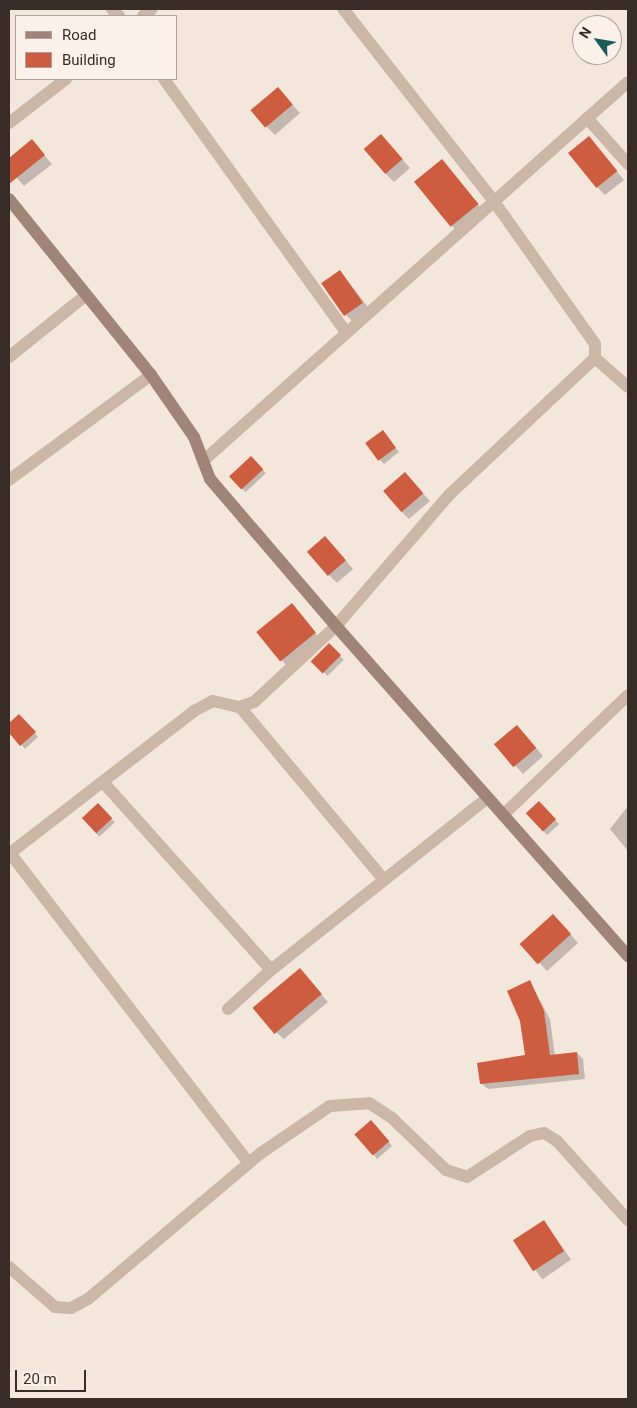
<!DOCTYPE html>
<style>
body{margin:0}
#map{position:relative;width:637px;height:1408px;overflow:hidden;background:#f3e7db;font-family:Roboto,sans-serif}
div>[style]{position:absolute}
[style*='--x']{left:calc(var(--x)*1px);top:calc(var(--y)*1px);width:calc(var(--w)*1px);rotate:calc(var(--a)*1deg)}
.shadow>*{inset:0;background:#0003;transform-origin:0 0}
.building>*{inset:0;background:#ce5c3e;transform-origin:0 0}
.street>*{height:12px;margin:-6px;padding:0 6px;transform-origin:6px;border-radius:6px;background:#ccb6a6}
.secondary>*{height:12px;margin:-6px;padding:0 6px;transform-origin:6px;border-radius:6px;background:#a08477}
span{translate:-50% -50%;white-space:nowrap;text-align:center;line-height:1.15;-webkit-text-stroke:4px #fbf1e8;paint-order:stroke}
.frame{position:absolute;inset:0;border:10px solid #382c27;pointer-events:none}
.legend{position:absolute;left:15px;top:15px;width:162px;height:65px;box-sizing:border-box;background:#fbf1e8;border:1px solid #ada29b;margin:0;padding:6px 9px;list-style:none;font-size:15px;color:#382c27}
.legend li{display:flex;align-items:center;gap:10px;height:25px}
.legend b{width:25px;border:1px solid #ada29b}
.north{position:absolute;left:572px;top:15px;width:50px;height:50px;box-sizing:border-box;background:#fbf1e8;border:1px solid #ada29b;border-radius:50%;rotate:302deg;font-size:14px;font-weight:700;line-height:20px;text-align:center;color:#382c27}
.north::after{content:'';display:block;margin:auto;width:18px;height:22px;background:#1a5b5c;clip-path:polygon(50% 0,100% 100%,50% 72%,0 100%)}
.scale{position:absolute;left:15px;top:1370px;width:71px;height:22px;box-sizing:border-box;border:2px solid #382c27;border-top:0;padding-left:6px;font-size:15px;line-height:18px;white-space:nowrap;color:#382c27;-webkit-text-stroke:4px #fbf1e8;paint-order:stroke}
</style>
<div id="map">
<div class="shadow">
<div style="clip-path:polygon(278px 89px,300px 113px,275px 135px,267px 127px)"></div>
<div style="clip-path:polygon(589px 138px,624px 180px,605px 195px,597px 187px)"></div>
<div style="clip-path:polygon(32px 141px,52px 164px,24px 186px,9px 169px,9px 159px)"></div>
<div style="clip-path:polygon(389px 144px,410px 168px,394px 182px,386px 174px)"></div>
<div style="clip-path:polygon(449px 169px,485px 213px,459px 234px,416px 182px)"></div>
<div style="clip-path:polygon(340px 271px,371px 311px,354px 323px,346px 315px)"></div>
<div style="clip-path:polygon(386px 435px,399px 452px,384px 464px,380px 460px)"></div>
<div style="left:251px;top:457px;width:22px;height:28px;rotate:47deg"></div>
<div style="clip-path:polygon(405px 474px,430px 501px,409px 519px,401px 511px)"></div>
<div style="clip-path:polygon(333px 546px,353px 569px,337px 583px,329px 575px)"></div>
<div style="left:292px;top:605px;width:48px;height:43px;rotate:50deg"></div>
<div style="left:329px;top:645px;width:21px;height:23px;rotate:45deg"></div>
<div style="clip-path:polygon(19px 715px,38px 737px,25px 749px,9px 731px,9px 725px)"></div>
<div style="clip-path:polygon(525px 735px,543px 756px,523px 774px,496px 745px)"></div>
<div style="left:539px;top:802px;width:30px;height:16px;rotate:48deg"></div>
<div style="left:98px;top:804px;width:25px;height:21px;rotate:48deg"></div>
<div style="clip-path:polygon(628px 806px,628px 851px,610px 829px)"></div>
<div style="clip-path:polygon(561px 923px,578px 943px,547px 971px,521px 944px)"></div>
<div style="clip-path:polygon(300px 969px,328px 1002px,284px 1039px,276px 1032px)"></div>
<div style="clip-path:polygon(530px 982px,550px 1019px,555px 1056px,577px 1053px,583px 1059px,585px 1079px,488px 1089px,481px 1083px,526px 1056px)"></div>
<div style="clip-path:polygon(375px 1125px,392px 1146px,377px 1159px,374px 1155px)"></div>
<div style="left:544px;top:1221px;width:47px;height:35px;rotate:55deg"></div>
</div>
<div class="building">
<div style="left:278px;top:87px;width:23px;height:36px;rotate:50deg"></div>
<div style="left:381px;top:134px;width:33px;height:23px;rotate:49deg"></div>
<div style="left:589px;top:136px;width:45px;height:27px;rotate:51deg"></div>
<div style="clip-path:polygon(32px 139px,45px 155px,9px 184px,9px 158px)"></div>
<div style="left:442px;top:159px;width:58px;height:36px;rotate:51deg"></div>
<div style="left:340px;top:270px;width:40px;height:23px;rotate:55deg"></div>
<div style="left:383px;top:430px;width:22px;height:22px;rotate:54deg"></div>
<div style="left:251px;top:456px;width:18px;height:30px;rotate:47deg"></div>
<div style="left:405px;top:472px;width:28px;height:29px;rotate:49deg"></div>
<div style="left:325px;top:536px;width:32px;height:24px;rotate:49deg"></div>
<div style="left:292px;top:603px;width:38px;height:46px;rotate:51deg"></div>
<div style="left:329px;top:643px;width:17px;height:26px;rotate:45deg"></div>
<div style="clip-path:polygon(19px 714px,36px 732px,20px 746px,9px 733px,9px 723px)"></div>
<div style="left:517px;top:725px;width:30px;height:30px;rotate:50deg"></div>
<div style="left:539px;top:801px;width:25px;height:18px;rotate:47deg"></div>
<div style="left:98px;top:803px;width:21px;height:22px;rotate:47deg"></div>
<div style="left:553px;top:914px;width:27px;height:45px;rotate:48deg"></div>
<div style="left:300px;top:968px;width:34px;height:62px;rotate:50deg"></div>
<div style="clip-path:polygon(530px 980px,544px 1011px,550px 1055px,577px 1052px,579px 1074px,480px 1084px,477px 1063px,525px 1055px,520px 1021px,507px 991px)"></div>
<div style="left:371px;top:1120px;width:28px;height:22px;rotate:49deg"></div>
<div style="left:544px;top:1220px;width:37px;height:37px;rotate:57deg"></div>
</div>
<div class="street">
<div style="--x:112;--y:9;--w:10;--a:45"></div>
<div style="--x:143;--y:16;--w:11;--a:-38"></div>
<div style="--x:164;--y:79;--w:312;--a:54.3"></div>
<div style="--x:587;--y:118;--w:62;--a:48.3"></div>
<div style="--x:9;--y:123;--w:72;--a:-37.7"></div>
<div style="--x:9;--y:357;--w:99;--a:-38.8"></div>
<div style="--x:595;--y:358;--w:44;--a:41.3"></div>
<div style="--x:203;--y:461;--w:569;--a:-41.73"></div>
<div style="--x:9;--y:480;--w:177;--a:-36.5"></div>
<div style="--x:240;--y:707;--w:225;--a:50.2"></div>
<div style="--x:103;--y:782;--w:252;--a:48.2"></div>
<div style="--x:503;--y:815;--w:173;--a:-43.8"></div>
<div style="--x:10;--y:853;--w:391;--a:52.4"></div>
<div style="--x:9;--y:854;--w:234;--a:-37.7"></div>
<div style="--x:194;--y:711;--w:21;--a:-28"></div>
<div style="--x:213;--y:701;--w:28;--a:13"></div>
<div style="--x:240;--y:707;--w:15;--a:-20"></div>
<div style="--x:254;--y:702;--w:112;--a:-42.8"></div>
<div style="--x:336;--y:626;--w:174;--a:-49.2"></div>
<div style="--x:450;--y:494;--w:199;--a:-43.2"></div>
<div style="--x:595;--y:358;--w:14;--a:-90"></div>
<div style="--x:595;--y:344;--w:176;--a:-125.3"></div>
<div style="--x:493;--y:200;--w:243;--a:-128.1"></div>
<div style="--x:228;--y:1009;--w:58;--a:-42.2"></div>
<div style="--x:271;--y:970;--w:276;--a:-38.5"></div>
<div style="--x:9;--y:1267;--w:61;--a:41"></div>
<div style="--x:55;--y:1307;--w:16;--a:4"></div>
<div style="--x:71;--y:1308;--w:19;--a:-28"></div>
<div style="--x:88;--y:1299;--w:226;--a:-40.2"></div>
<div style="--x:261;--y:1153;--w:83;--a:-34.3"></div>
<div style="--x:330;--y:1106;--w:39;--a:-4"></div>
<div style="--x:369;--y:1103;--w:27;--a:33"></div>
<div style="--x:392;--y:1118;--w:75;--a:43.9"></div>
<div style="--x:446;--y:1170;--w:22;--a:18"></div>
<div style="--x:467;--y:1177;--w:75;--a:-33.1"></div>
<div style="--x:530;--y:1136;--w:14;--a:-12"></div>
<div style="--x:544;--y:1133;--w:15;--a:32"></div>
<div style="--x:557;--y:1141;--w:106;--a:48.1"></div>
</div>
<div class="secondary">
<div style="--x:9;--y:199;--w:226;--a:51.1"></div>
<div style="--x:151;--y:375;--w:75;--a:55.3"></div>
<div style="--x:194;--y:437;--w:45;--a:69.1"></div>
<div style="--x:210;--y:479;--w:194;--a:49.4"></div>
<div style="--x:336;--y:626;--w:441;--a:48.5"></div>
</div>
<div class="frame"></div>
<ul class="legend">
<li><b style="height:6px;background:#a08477"></b>Road</li>
<li><b style="height:14px;background:#ce5c3e"></b>Building</li>
</ul>
<div class="north">N</div>
<div class="scale">20 m</div>
</div>
